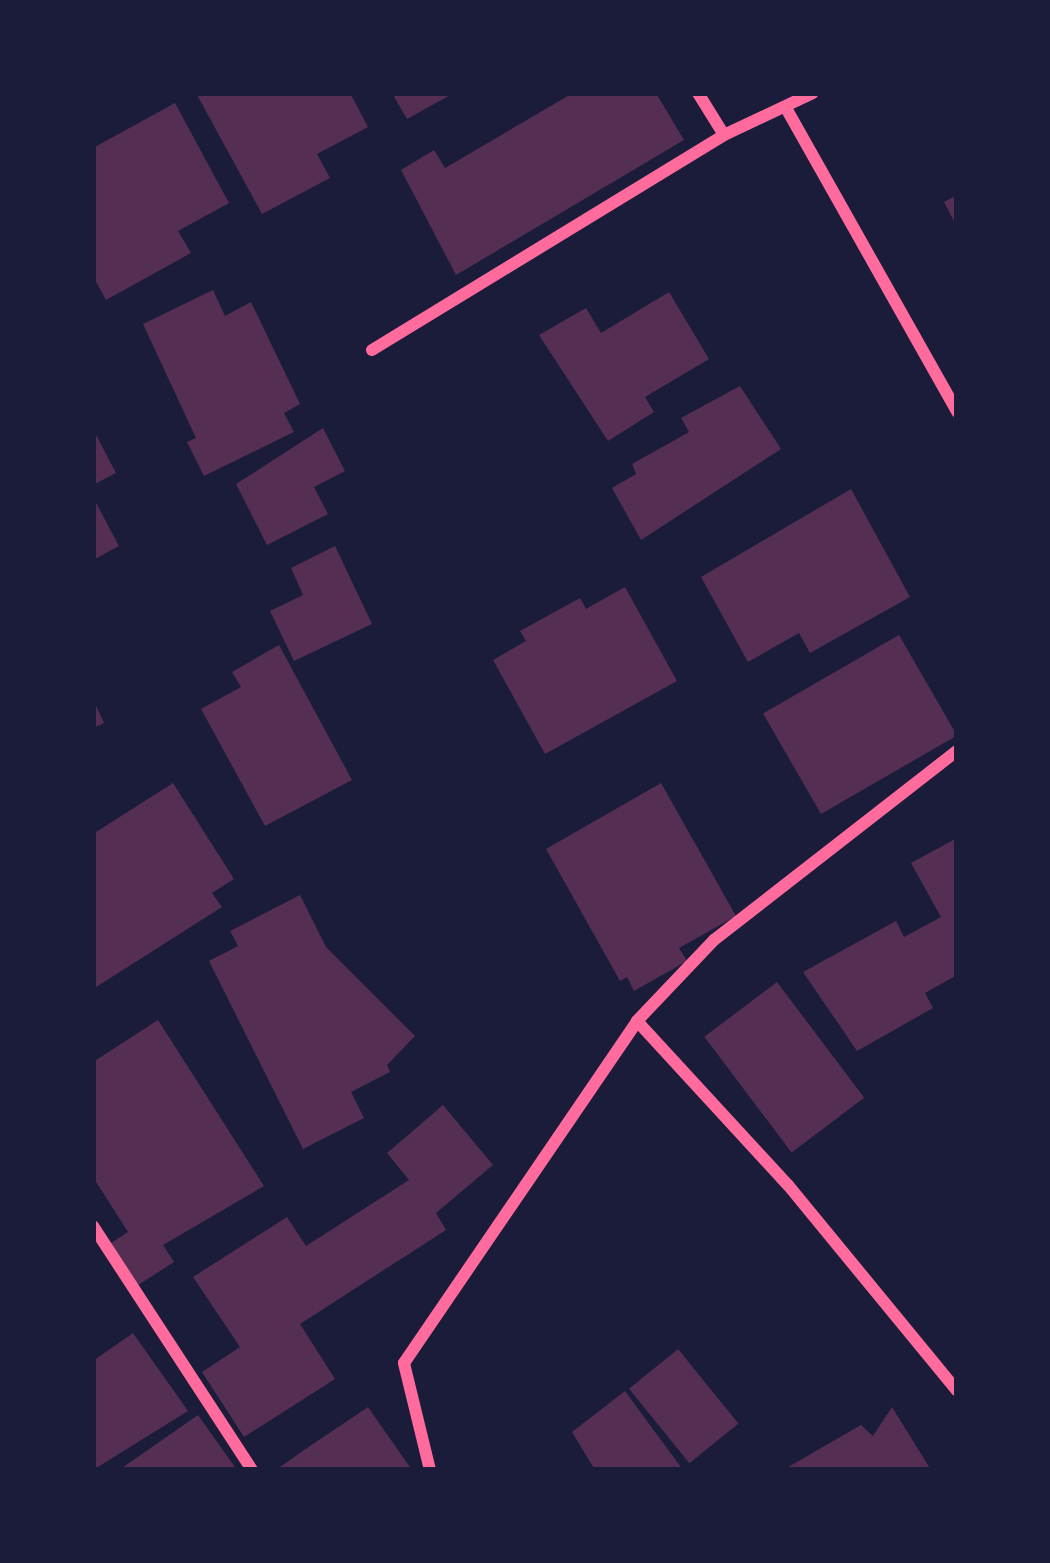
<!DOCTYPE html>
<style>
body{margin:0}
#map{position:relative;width:1050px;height:1563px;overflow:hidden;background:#1b1b3a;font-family:"PT Serif",serif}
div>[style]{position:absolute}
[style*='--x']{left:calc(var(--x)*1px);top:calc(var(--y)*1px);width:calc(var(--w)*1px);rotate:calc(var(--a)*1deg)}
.building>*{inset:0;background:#542f53;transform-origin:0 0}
.minor>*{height:12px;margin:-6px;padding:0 6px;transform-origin:6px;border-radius:6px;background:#ff6b9d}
span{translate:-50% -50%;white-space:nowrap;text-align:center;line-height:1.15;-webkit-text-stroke:12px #1b1b3a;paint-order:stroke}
.frame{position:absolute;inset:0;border:96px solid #1b1b3a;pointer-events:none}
</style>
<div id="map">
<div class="building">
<div style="clip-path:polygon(196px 93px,350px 93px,368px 127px,317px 154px,330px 178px,262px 214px)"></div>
<div style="clip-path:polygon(392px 93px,454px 93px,407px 119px)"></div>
<div style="clip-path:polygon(573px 93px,656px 93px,684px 140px,456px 275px,401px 170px,434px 150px,445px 168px)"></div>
<div style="clip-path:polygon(175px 103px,229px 203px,178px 231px,191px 253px,106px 300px,93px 276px,93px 148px)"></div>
<div style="clip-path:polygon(957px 195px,957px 227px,944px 202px)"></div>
<div style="clip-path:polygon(213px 290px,225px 316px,251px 302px,300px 404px,284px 413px,294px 432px,204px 476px,187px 442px,196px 438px,143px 324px)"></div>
<div style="clip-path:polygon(669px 292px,709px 359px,645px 397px,654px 412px,608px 441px,539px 335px,586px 308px,601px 333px)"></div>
<div style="clip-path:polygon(740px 386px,781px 449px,641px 540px,612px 488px,636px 474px,632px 464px,689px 432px,681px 418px)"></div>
<div style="clip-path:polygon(323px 428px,345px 471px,314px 487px,328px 514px,267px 545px,236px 484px)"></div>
<div style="clip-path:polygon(93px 429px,116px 473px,93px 485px)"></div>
<div style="clip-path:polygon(851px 489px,910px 597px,810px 653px,799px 633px,748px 662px,701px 577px)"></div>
<div style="clip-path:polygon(93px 497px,119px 546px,93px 560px)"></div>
<div style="clip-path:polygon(335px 546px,372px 624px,294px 661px,270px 611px,303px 595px,291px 568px)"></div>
<div style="clip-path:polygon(625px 587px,677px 681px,545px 754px,493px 660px,526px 641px,520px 631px,580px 598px,586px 609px)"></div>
<div style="left:899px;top:635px;width:116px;height:157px;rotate:60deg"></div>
<div style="clip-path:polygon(279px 645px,352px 780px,265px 826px,201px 709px,241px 687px,232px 672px)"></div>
<div style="clip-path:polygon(93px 699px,104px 723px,93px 728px)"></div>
<div style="clip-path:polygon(173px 783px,234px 879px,212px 893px,222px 907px,93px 989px,93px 834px)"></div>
<div style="clip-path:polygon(661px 783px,736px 916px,679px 948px,687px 961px,634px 991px,627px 977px,620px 981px,546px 849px)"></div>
<div style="clip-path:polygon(957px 838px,957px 975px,925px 993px,933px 1008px,857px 1051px,803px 972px,896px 921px,904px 937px,941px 917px,911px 863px)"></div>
<div style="clip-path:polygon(300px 895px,326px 947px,415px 1036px,387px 1065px,390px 1072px,351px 1092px,364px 1118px,303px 1149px,209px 961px,238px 946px,230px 931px)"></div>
<div style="left:777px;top:982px;width:145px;height:91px;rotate:53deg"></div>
<div style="clip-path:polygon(158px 1020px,264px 1186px,163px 1245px,174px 1262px,135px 1287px,108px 1245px,128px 1232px,93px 1177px,93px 1062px)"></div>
<div style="clip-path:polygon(443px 1105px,493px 1165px,436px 1213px,446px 1230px,300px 1324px,335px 1379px,244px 1437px,202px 1372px,240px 1347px,193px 1277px,287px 1217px,306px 1246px,409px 1180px,387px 1153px)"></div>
<div style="clip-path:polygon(133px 1333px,188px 1411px,93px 1470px,93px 1361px)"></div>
<div style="left:678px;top:1349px;width:96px;height:63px;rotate:51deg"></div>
<div style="clip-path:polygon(625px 1391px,683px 1470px,595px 1470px,572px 1432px)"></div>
<div style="clip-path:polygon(368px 1407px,412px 1470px,276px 1470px,304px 1450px)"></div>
<div style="clip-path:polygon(892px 1407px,931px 1470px,783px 1470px,861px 1425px,873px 1436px)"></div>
<div style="clip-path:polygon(198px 1415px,237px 1470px,119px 1470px)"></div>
</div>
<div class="minor">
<div style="--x:698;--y:93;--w:49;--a:58.2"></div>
<div style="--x:724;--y:135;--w:98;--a:-25.3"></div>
<div style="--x:786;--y:108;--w:349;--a:60.6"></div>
<div style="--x:372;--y:350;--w:412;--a:-31.4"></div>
<div style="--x:637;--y:1021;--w:223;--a:47.4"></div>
<div style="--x:788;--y:1185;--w:266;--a:50.6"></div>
<div style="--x:93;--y:1226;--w:291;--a:56.9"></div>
<div style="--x:430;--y:1470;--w:110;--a:-103.7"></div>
<div style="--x:404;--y:1363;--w:414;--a:-55.7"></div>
<div style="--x:637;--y:1021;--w:112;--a:-46.5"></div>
<div style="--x:714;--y:940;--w:308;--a:-37.9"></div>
</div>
<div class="frame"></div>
</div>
